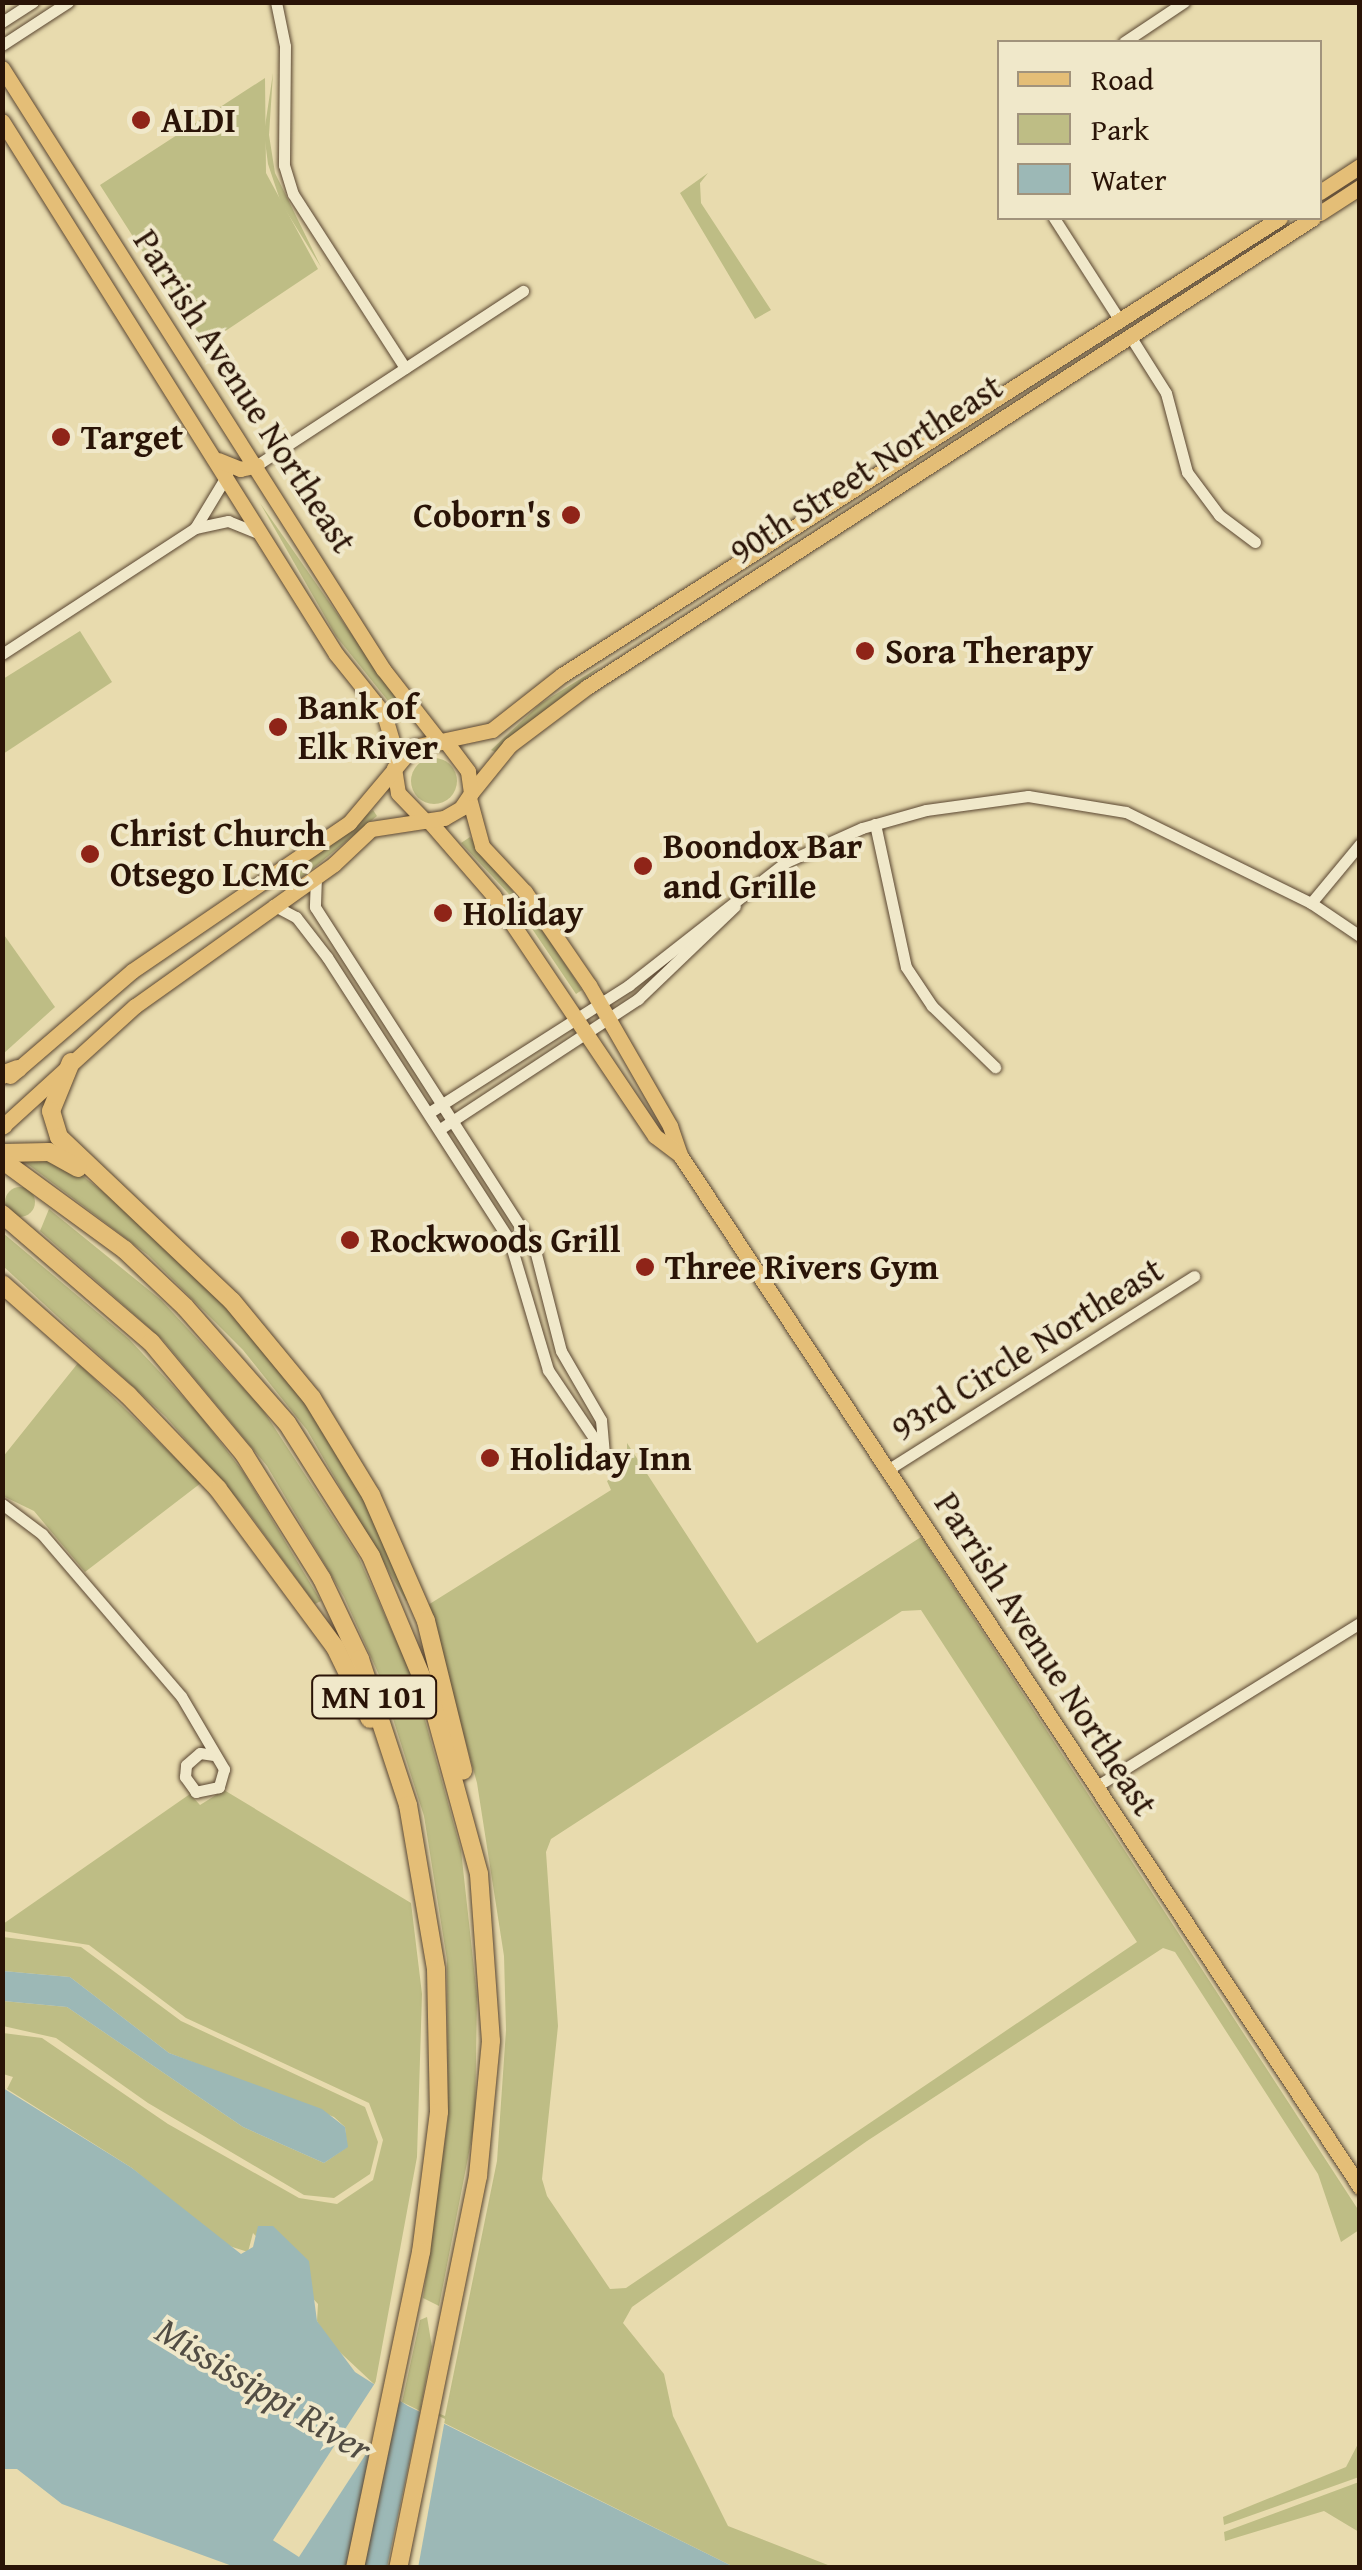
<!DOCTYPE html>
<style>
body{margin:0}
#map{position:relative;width:1362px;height:2570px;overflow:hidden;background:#e8dbae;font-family:"Gentium Book Plus",serif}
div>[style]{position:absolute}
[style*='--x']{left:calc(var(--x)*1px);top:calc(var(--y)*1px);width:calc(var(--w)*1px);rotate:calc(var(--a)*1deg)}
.green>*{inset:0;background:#bebd85}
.round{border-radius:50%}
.water>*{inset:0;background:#9cb8b6}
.pier>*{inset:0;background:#e8dbae;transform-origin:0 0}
.roads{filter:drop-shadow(0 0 2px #5a4631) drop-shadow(0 0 2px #5a4631)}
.minor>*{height:11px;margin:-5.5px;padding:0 5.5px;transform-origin:5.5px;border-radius:5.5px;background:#f0e8ca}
.major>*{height:15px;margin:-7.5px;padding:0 7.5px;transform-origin:7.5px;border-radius:7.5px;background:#e4be77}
.highway>*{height:18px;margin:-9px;padding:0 9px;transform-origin:9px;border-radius:9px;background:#e4be77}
.dots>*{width:28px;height:28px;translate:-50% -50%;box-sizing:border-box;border:5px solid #f0e8ca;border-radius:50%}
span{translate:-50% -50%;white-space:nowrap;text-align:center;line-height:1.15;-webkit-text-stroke:8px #f0e8ca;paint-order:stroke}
.shield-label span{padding:2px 8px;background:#f0e8ca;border:2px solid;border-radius:8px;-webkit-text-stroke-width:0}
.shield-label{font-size:32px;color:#2a1407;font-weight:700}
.poi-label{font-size:35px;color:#2a1407;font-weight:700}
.left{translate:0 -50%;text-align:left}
.right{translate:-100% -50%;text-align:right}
.street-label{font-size:35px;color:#2a1407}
.water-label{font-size:38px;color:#524d44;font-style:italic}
.frame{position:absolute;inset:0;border:5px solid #2a1407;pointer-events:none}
.legend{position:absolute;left:997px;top:40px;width:325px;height:180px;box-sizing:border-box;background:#f0e8ca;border:2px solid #a1937c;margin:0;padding:12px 18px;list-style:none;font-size:30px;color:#2a1407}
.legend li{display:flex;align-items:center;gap:20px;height:50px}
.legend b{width:50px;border:2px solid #a1937c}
</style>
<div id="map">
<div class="green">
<div style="clip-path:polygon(273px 73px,269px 135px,275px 173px,321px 267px,281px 203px,268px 164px,264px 133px)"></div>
<div style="clip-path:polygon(265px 78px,266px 173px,318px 269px,203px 346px,100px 185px)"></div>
<div style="clip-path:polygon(708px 173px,700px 183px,701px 203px,771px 310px,755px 319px,680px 193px)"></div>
<div style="clip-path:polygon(260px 503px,410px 718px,405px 722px,336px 636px)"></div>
<div style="clip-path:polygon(80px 631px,112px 682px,3px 754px,3px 679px)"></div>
<div style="clip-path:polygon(601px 666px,495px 752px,491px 750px,540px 704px)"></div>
<div class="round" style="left:411px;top:758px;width:46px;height:46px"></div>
<div style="clip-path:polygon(373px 810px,377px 816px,299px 880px,292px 870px)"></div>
<div style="clip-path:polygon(470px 837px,540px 926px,582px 990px,576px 994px,508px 893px,461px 843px)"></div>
<div style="clip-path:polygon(2px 932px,55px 1007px,3px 1054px,2px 1053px)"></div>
<div style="clip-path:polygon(21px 1159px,63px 1161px,136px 1217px,204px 1283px,308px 1402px,364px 1496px,411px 1599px,406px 1601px,307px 1430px,243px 1350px,148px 1255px)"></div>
<div class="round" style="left:5px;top:1187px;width:30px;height:30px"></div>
<div style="clip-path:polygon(49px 1209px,161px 1300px,261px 1407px,358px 1556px,414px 1680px,461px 1850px,477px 1996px,475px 2122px,439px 2306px,423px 2298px,448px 2119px,447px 1960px,424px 1816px,379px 1675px,344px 1597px,267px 1466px,163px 1340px,40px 1231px)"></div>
<div style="clip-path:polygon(3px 1233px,129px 1339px,199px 1414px,244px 1473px,321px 1601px,315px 1604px,245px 1508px,166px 1417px,3px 1266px)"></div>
<div style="clip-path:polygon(78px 1363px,201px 1483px,85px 1572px,34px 1511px,3px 1496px,2px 1458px)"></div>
<div style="clip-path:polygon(evenodd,627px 1443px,757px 1643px,921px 1537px,1359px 2211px,1359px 2230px,1341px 2242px,1318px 2174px,1175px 1952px,1163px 1948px,867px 2141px,632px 2307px,623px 2323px,664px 2374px,673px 2416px,728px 2526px,833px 2567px,734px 2567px,402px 2402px,420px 2320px,427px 2317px,432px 2347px,421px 2406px,445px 2416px,497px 2161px,506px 2030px,504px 1956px,477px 1783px,428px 1605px,611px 1490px,607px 1481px,627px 1467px,627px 1443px,921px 1610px,1137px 1942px,626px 2288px,610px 2289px,547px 2196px,542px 2179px,558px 2026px,546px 1852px,551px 1839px,902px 1611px,921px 1610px)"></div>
<div style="clip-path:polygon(224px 1790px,411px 1903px,422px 1994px,417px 2157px,375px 2385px,329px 2342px,317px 2321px,318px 2304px,253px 2233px,248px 2252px,223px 2244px,132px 2168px,7px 2089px,13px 2077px,3px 2074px,3px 2033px,42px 2038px,168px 2124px,299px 2198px,337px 2204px,373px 2180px,383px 2140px,369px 2103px,186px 2018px,89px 1945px,3px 1931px,3px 1924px,190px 1794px,200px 1805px)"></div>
<div style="clip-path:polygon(3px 1937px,81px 1947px,181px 2021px,365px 2107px,378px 2142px,370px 2174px,334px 2198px,304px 2195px,148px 2103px,56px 2038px,3px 2026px,3px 2001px,67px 2007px,243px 2127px,324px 2163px,347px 2147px,345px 2127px,334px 2117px,169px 2053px,70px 1977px,3px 1971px)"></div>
<div style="clip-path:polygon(1359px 2442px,1359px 2477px,1224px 2525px,1223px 2517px,1346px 2467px)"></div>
<div style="clip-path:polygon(1359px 2482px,1359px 2532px,1324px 2511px,1225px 2541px,1224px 2532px)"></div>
</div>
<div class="water">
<div style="clip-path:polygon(3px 1971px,70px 1977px,169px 2053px,322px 2109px,345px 2127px,348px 2147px,324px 2163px,243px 2127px,67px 2007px,3px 2001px)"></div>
<div style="clip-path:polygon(3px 2088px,132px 2168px,241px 2254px,253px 2247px,258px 2226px,273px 2226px,309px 2261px,317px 2321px,355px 2372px,408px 2406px,734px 2567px,235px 2567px,62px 2504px,17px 2469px,3px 2469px)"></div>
</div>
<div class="pier">
<div style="left:377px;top:2380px;width:31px;height:191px;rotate:33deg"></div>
<div style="clip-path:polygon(421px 2407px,445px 2419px,418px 2568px,387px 2567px)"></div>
</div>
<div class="roads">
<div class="minor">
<div style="--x:276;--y:2;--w:45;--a:78.4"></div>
<div style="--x:285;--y:46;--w:119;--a:90.5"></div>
<div style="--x:284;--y:165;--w:30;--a:73"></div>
<div style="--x:293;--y:194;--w:207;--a:57.2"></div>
<div style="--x:2;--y:22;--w:37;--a:-33"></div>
<div style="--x:1124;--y:42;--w:72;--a:-33.7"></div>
<div style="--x:2;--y:45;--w:79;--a:-33.1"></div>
<div style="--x:1054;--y:218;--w:122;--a:57.3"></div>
<div style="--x:1130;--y:336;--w:67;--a:57.7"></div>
<div style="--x:1166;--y:393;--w:82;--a:75.1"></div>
<div style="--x:1187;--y:472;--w:54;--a:53.3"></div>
<div style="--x:1219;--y:515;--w:45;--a:36.9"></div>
<div style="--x:257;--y:465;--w:318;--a:-33.2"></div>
<div style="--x:227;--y:475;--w:62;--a:121.1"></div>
<div style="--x:195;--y:528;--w:34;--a:-12"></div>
<div style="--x:228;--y:521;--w:32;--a:22"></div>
<div style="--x:2;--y:654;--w:230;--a:-33.1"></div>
<div style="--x:875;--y:824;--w:146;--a:77.8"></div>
<div style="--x:906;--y:967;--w:47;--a:56.3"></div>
<div style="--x:932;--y:1006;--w:88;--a:44.1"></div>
<div style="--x:316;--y:876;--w:31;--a:92"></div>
<div style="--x:315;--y:907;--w:407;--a:57.3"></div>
<div style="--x:535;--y:1250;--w:104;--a:75.6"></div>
<div style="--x:561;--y:1351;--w:80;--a:59.9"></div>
<div style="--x:601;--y:1420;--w:33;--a:85"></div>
<div style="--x:1311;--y:903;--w:77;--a:-50.3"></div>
<div style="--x:273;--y:905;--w:26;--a:28"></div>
<div style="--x:296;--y:917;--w:51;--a:52.2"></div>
<div style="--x:327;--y:957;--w:336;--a:57.2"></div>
<div style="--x:509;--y:1239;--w:137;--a:73.4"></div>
<div style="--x:548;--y:1370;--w:100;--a:56"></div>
<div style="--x:430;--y:1112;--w:236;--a:-32.5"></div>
<div style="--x:629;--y:985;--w:199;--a:-38.1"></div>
<div style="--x:786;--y:862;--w:83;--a:-24.1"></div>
<div style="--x:862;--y:828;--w:66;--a:-15.7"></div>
<div style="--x:926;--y:810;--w:103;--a:-7.8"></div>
<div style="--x:1028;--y:796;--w:99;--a:9.3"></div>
<div style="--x:1126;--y:812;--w:206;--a:26.2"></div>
<div style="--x:1311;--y:903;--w:59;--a:34"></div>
<div style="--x:440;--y:1129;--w:237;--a:-33.3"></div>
<div style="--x:638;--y:999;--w:134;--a:-43.8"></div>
<div style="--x:889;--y:1469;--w:361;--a:-32.3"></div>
<div style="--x:2;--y:1504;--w:50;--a:36.9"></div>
<div style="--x:42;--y:1534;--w:213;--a:49.4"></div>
<div style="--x:181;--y:1696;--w:85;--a:59.5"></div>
<div style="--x:224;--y:1769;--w:19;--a:106"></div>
<div style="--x:219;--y:1787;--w:24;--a:168"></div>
<div style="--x:196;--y:1792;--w:19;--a:-126"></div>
<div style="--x:185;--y:1777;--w:12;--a:-85"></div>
<div style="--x:186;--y:1765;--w:18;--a:-41"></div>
<div style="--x:200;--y:1753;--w:14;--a:8"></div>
<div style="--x:1097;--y:1786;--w:309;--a:-31.8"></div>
</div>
<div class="major">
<div style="--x:2;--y:68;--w:712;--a:57.63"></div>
<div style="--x:383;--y:669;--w:93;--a:52"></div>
<div style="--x:2;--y:121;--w:629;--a:57.93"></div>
<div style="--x:336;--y:654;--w:77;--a:51.3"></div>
<div style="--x:384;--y:714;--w:49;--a:73.4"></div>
<div style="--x:1320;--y:192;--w:48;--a:-33"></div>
<div style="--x:1320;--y:213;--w:48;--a:-33"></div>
<div style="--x:218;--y:460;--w:24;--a:22"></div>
<div style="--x:240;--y:469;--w:17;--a:-13"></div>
<div style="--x:394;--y:768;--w:25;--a:81"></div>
<div style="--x:398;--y:793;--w:39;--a:46"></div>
<div style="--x:471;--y:793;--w:62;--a:-50.9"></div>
<div style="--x:510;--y:745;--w:96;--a:-37"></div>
<div style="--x:587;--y:687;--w:864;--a:-32.86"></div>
<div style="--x:469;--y:798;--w:50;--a:74.8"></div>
<div style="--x:482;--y:846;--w:63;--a:46.9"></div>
<div style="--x:525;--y:892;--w:113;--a:55.5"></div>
<div style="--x:589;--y:985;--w:163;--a:60.1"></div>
<div style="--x:670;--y:1126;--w:31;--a:71"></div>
<div style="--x:680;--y:1155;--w:1236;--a:56.62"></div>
<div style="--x:429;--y:821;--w:98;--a:49.1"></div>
<div style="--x:493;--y:895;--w:290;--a:56.1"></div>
<div style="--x:655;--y:1136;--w:31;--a:37"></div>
<div style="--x:10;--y:1076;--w:161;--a:-40.7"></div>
<div style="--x:132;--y:971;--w:263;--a:-34.3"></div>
<div style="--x:349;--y:823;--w:99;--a:-49.9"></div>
<div style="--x:413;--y:747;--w:81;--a:-12.1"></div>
<div style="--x:492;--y:730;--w:89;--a:-38.2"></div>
<div style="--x:562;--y:675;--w:851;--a:-32.48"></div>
<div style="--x:4;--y:1125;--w:177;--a:-42.3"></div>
<div style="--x:135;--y:1006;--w:244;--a:-35.5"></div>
<div style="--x:334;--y:864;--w:51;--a:-43.4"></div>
<div style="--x:371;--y:829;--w:74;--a:-8.6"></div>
<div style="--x:444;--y:818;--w:20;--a:-30"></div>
<div style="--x:461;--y:808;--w:18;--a:-56"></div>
<div style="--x:471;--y:793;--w:22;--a:-98"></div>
<div style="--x:468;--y:771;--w:36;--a:-127"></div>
</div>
<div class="highway">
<div style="--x:71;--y:1062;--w:53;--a:112.2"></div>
<div style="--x:51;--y:1111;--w:27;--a:73"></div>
<div style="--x:59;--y:1137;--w:238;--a:43.5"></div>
<div style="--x:232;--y:1301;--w:126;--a:50.5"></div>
<div style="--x:312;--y:1398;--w:114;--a:58.7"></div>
<div style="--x:371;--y:1495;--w:137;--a:66.4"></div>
<div style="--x:426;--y:1621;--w:154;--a:76.1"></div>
<div style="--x:2;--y:1075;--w:17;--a:-21"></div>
<div style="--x:2;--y:1126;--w:2;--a:-27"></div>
<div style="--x:2;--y:1153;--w:47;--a:-1.2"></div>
<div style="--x:49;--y:1152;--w:33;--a:29"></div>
<div style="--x:2;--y:1160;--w:152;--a:36.2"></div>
<div style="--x:125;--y:1250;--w:83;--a:43.5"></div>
<div style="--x:185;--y:1307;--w:154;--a:48.7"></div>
<div style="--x:287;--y:1423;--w:157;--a:57.7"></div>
<div style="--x:371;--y:1556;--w:158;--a:67.3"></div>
<div style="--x:432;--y:1702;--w:178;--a:74.7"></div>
<div style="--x:479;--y:1874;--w:167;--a:85.9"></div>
<div style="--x:491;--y:2041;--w:136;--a:95.5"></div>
<div style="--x:478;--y:2176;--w:400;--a:101.5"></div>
<div style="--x:2;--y:1214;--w:196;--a:40.7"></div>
<div style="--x:151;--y:1342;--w:146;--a:50.3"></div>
<div style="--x:244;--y:1454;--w:147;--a:58"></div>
<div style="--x:322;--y:1579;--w:89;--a:64.6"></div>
<div style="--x:360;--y:1659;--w:154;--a:71.8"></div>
<div style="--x:408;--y:1805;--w:166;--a:80.3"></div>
<div style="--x:436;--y:1969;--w:143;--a:88.8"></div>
<div style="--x:439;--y:2112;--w:141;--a:97.3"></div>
<div style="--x:421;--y:2252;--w:323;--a:101.8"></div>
<div style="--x:2;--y:1284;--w:168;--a:41.4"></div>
<div style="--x:128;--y:1395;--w:130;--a:46.2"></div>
<div style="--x:218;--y:1489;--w:197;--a:53.5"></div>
<div style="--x:335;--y:1647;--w:80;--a:64.1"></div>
</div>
</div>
<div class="dots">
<div style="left:141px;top:120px;background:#8f2418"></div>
<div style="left:61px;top:437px;background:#8f2418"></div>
<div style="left:571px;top:515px;background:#8f2418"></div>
<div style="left:865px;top:651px;background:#8f2418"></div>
<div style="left:278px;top:727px;background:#8f2418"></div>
<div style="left:90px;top:854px;background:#8f2418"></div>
<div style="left:643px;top:866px;background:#8f2418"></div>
<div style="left:443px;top:913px;background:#8f2418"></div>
<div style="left:350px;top:1240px;background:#8f2418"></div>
<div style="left:645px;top:1267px;background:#8f2418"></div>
<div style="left:490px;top:1458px;background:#8f2418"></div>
</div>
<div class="shield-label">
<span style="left:374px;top:1697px">MN 101</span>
</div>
<div class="poi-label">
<span class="left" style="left:161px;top:120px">ALDI</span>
<span class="left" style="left:81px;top:437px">Target</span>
<span class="right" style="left:551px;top:515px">Coborn's</span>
<span class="left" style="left:885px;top:651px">Sora Therapy</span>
<span class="left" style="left:298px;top:727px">Bank of<br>Elk River</span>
<span class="left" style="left:110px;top:854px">Christ Church<br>Otsego LCMC</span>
<span class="left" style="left:663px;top:866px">Boondox Bar<br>and Grille</span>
<span class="left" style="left:463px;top:913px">Holiday</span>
<span class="left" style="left:370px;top:1240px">Rockwoods Grill</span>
<span class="left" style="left:665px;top:1267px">Three Rivers Gym</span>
<span class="left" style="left:510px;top:1458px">Holiday Inn</span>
</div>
<div class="street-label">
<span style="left:245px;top:391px;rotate:57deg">Parrish Avenue Northeast</span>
<span style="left:866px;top:469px;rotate:-33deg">90th Street Northeast</span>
<span style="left:1027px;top:1349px;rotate:-32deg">93rd Circle Northeast</span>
<span style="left:1046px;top:1654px;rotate:57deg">Parrish Avenue Northeast</span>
</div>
<div class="water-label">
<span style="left:264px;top:2389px;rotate:31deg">Mississippi River</span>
</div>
<div class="frame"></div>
<ul class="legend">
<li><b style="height:12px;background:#e4be77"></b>Road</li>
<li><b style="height:28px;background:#bebd85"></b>Park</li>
<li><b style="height:28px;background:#9cb8b6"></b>Water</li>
</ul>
</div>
